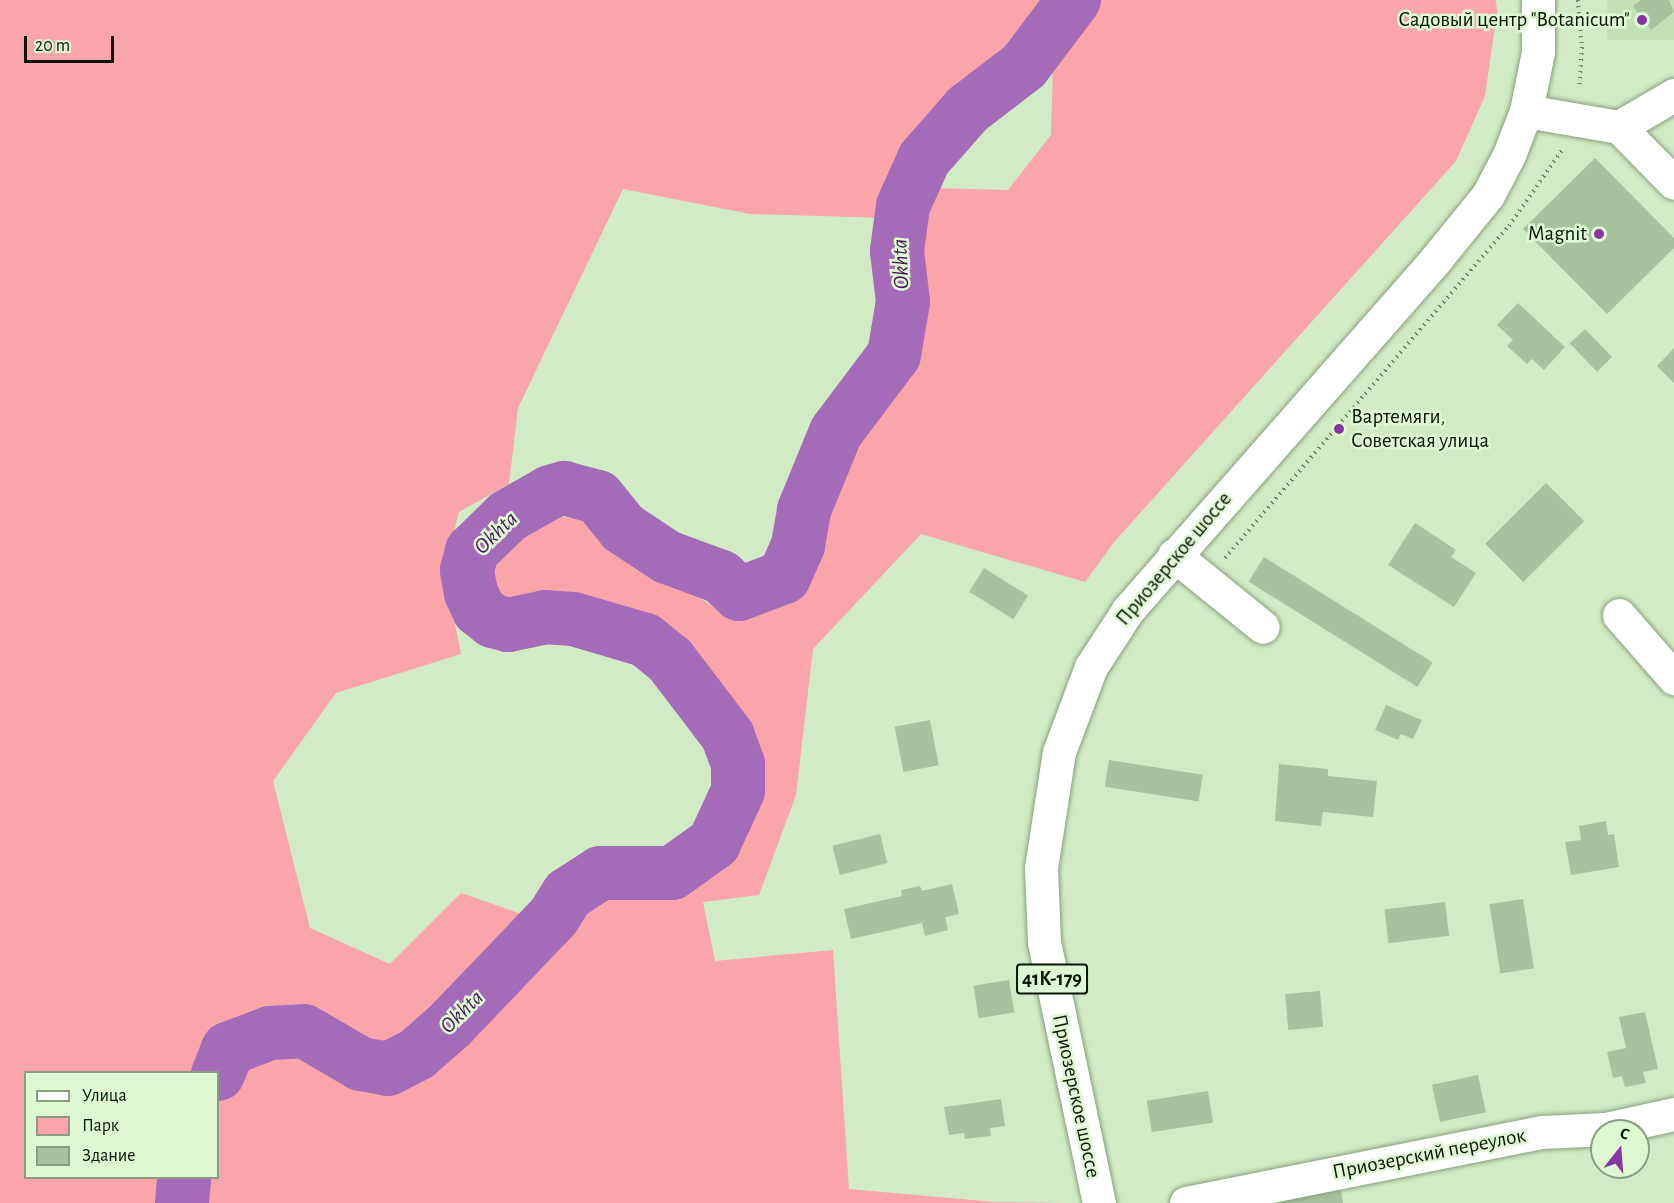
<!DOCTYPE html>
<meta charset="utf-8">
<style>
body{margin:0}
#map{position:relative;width:1674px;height:1203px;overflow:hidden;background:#d1ebc5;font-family:"Alegreya Sans",sans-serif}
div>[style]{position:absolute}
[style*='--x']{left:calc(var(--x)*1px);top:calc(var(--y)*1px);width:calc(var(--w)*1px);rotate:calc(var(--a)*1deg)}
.built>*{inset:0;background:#c2e1b5;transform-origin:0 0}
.green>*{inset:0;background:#faa5a9}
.river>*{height:54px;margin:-27px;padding:0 27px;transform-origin:27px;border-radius:27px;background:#a46bb9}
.building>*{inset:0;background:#a8c29d;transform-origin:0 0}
.path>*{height:4px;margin-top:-2px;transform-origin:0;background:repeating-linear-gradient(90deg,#708268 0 1.5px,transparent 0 6px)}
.roads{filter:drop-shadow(0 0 2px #879f7c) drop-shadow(0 0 2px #879f7c)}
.minor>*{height:33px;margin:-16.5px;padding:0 16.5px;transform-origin:16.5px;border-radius:16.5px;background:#fff}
.major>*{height:33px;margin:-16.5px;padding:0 16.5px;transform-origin:16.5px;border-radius:16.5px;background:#fff}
.dots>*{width:16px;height:16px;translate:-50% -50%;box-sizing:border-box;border:3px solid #def8d2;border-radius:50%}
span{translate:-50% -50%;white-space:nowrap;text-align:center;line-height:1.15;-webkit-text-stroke:5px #def8d2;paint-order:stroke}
.shield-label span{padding:2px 4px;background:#def8d2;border:2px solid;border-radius:4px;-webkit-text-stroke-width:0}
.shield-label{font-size:20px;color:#0b1307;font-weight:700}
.poi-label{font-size:21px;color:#0b1307}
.right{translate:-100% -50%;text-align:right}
.left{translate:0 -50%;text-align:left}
.street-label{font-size:21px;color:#0b1307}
.water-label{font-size:22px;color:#49135b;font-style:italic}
.legend{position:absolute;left:24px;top:1071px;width:195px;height:108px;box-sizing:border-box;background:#def8d2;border:2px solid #8a9c81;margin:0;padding:8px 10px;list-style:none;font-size:18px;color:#0b1307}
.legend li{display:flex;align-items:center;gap:12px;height:30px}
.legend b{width:30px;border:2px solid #8a9c81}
.north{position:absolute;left:1590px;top:1119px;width:60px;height:60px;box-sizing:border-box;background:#def8d2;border:2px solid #8a9c81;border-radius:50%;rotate:17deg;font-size:16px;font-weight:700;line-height:24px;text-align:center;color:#0b1307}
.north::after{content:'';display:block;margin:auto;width:21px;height:27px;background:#8835a4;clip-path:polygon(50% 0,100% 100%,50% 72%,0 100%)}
.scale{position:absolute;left:24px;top:36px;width:90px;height:27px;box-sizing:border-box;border:3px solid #0b1307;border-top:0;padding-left:8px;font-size:18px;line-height:21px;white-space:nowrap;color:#0b1307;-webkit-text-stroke:4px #def8d2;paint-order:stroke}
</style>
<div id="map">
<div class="built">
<div style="left:1607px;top:0;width:67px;height:40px"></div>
</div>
<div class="green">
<div style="clip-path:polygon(0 0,1054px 0,1049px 22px,910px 146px,886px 218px,750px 214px,623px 189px,518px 408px,509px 484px,459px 512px,444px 570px,461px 654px,336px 693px,273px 781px,310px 928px,390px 964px,461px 893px,530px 917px,438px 1017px,396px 1052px,363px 1045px,286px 1010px,222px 1037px,205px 1072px,26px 1072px,26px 1178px,170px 1178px,169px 1203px,0 1203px)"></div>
<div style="clip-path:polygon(1099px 0,1496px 0,1497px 12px,1485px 96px,1456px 161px,1115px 541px,1085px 582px,921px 534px,813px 649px,796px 795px,759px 895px,703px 902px,715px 961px,833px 950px,849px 1189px,994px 1202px,1066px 1203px,207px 1203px,201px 1178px,218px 1178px,218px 1102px,241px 1061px,260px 1051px,288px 1047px,307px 1053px,359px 1088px,382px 1091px,398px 1086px,437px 1061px,542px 954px,579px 902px,609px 886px,670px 888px,742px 838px,762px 778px,693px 651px,643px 612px,552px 601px,519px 606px,493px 604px,482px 581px,482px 561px,507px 535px,541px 516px,579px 518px,718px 610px,756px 609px,793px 586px,845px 443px,908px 362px,919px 301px,918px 223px,930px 188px,1008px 190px,1051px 135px,1053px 66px)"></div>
</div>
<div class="river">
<div style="--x:218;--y:1074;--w:27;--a:-68"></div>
<div style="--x:228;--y:1049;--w:45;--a:-20.9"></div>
<div style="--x:270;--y:1033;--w:34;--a:-3"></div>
<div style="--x:304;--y:1031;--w:66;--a:30.1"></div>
<div style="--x:361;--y:1064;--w:27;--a:10"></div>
<div style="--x:388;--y:1069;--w:33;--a:-27"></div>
<div style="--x:417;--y:1054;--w:44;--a:-41.3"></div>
<div style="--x:450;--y:1025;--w:151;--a:-46.3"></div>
<div style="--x:554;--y:916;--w:26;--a:-58"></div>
<div style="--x:568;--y:894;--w:38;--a:-33"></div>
<div style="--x:600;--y:873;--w:72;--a:0"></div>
<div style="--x:672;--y:873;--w:52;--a:-35.5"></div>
<div style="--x:714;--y:843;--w:57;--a:-65.2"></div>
<div style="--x:738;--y:791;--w:27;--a:-90"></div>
<div style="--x:738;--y:764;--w:30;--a:-110"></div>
<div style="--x:728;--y:736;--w:96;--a:-127.3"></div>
<div style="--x:670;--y:660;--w:32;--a:-141"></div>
<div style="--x:645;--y:640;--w:75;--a:-163.7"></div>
<div style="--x:573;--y:619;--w:27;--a:-176"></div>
<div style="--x:546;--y:617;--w:39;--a:168"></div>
<div style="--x:508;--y:625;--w:16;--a:-165"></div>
<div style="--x:493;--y:621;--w:18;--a:-142"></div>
<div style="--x:479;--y:610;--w:19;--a:-115"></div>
<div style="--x:471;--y:593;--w:23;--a:-100"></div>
<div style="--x:467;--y:570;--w:20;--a:-75"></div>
<div style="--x:472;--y:551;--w:50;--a:-44.2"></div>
<div style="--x:508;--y:516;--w:48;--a:-29.7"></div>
<div style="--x:550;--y:492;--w:15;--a:-16"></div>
<div style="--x:564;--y:488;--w:35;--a:15"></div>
<div style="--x:598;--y:497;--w:40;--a:51"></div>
<div style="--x:623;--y:528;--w:53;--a:33.4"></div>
<div style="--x:667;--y:557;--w:58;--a:20.3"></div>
<div style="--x:721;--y:577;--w:25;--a:43"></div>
<div style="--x:739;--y:594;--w:48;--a:-20.7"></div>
<div style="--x:784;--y:577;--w:35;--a:-66"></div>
<div style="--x:798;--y:545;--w:36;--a:-80"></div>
<div style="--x:804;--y:510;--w:84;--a:-67.7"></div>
<div style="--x:836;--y:432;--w:96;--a:-53"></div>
<div style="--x:894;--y:355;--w:54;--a:-80.4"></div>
<div style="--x:903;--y:302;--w:51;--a:-96.7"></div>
<div style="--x:897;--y:251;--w:45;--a:-82.4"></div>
<div style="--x:903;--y:206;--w:51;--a:-65.9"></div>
<div style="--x:924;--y:159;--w:67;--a:-48.7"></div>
<div style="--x:968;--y:109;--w:71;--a:-37.5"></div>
<div style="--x:1024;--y:66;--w:83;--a:-52.9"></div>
<div style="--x:182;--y:1203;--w:25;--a:-85"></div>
</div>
<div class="building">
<div style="clip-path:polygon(1641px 0,1669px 0,1674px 12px,1651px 30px,1633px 6px)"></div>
<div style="clip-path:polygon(1595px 158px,1674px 238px,1674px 248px,1607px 314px,1523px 229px)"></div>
<div style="clip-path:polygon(1518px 303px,1565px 347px,1544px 370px,1532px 359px,1527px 364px,1507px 346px,1513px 340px,1497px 325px)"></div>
<div style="left:1585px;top:329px;width:39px;height:21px;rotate:46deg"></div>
<div style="clip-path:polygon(1674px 348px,1674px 383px,1657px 366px)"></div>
<div style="left:1546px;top:483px;width:54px;height:86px;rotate:45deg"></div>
<div style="clip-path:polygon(1415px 523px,1456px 550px,1451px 557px,1476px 573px,1454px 607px,1388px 565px)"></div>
<div style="left:1264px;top:557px;width:199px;height:29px;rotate:32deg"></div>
<div style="left:984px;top:568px;width:52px;height:28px;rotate:32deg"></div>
<div style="clip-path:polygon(1386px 705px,1422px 720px,1413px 739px,1401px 734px,1398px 740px,1375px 730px)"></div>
<div style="left:930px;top:720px;width:46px;height:36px;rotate:79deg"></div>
<div style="left:1109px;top:760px;width:95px;height:27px;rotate:9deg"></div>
<div style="clip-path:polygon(1279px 764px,1328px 769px,1328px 776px,1377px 781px,1373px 817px,1323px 812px,1321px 826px,1275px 821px)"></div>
<div style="clip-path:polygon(1606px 821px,1608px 835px,1614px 834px,1619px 867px,1571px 875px,1565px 842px,1581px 840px,1579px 826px)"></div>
<div style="left:880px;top:834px;width:30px;height:49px;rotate:76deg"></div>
<div style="clip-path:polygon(952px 884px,959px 914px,945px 917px,948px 930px,925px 936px,922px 923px,851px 939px,844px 909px,902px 896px,901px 890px,920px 886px,922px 891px)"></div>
<div style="left:1523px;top:899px;width:70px;height:34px;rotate:81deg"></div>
<div style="left:1445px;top:902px;width:34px;height:61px;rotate:83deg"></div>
<div style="left:1009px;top:980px;width:33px;height:36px;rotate:81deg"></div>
<div style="left:1320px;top:991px;width:36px;height:35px;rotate:85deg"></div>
<div style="clip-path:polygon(1645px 1012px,1658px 1069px,1643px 1072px,1646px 1083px,1625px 1087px,1622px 1076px,1613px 1078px,1607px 1052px,1626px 1048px,1619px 1017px)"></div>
<div style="left:1478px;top:1075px;width:38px;height:47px;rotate:78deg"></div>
<div style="left:1208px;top:1091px;width:32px;height:62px;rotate:81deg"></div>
<div style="clip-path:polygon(1001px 1099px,1005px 1126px,990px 1128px,991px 1136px,965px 1139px,964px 1133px,949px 1135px,944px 1107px)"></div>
<div style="clip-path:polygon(1340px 1185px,1343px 1203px,1267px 1203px)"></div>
</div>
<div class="path">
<div style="--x:1578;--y:0;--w:47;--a:85.1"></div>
<div style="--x:1582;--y:47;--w:42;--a:94.1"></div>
<div style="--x:1225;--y:558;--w:437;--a:-49.5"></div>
<div style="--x:1509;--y:226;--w:93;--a:-55.1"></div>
</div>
<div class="roads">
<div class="minor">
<div style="--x:1526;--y:111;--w:94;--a:9.8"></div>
<div style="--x:1619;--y:127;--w:78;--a:45.5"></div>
<div style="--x:1619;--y:127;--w:64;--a:-30.2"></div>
<div style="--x:1174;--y:555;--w:114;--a:39"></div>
<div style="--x:1619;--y:615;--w:84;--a:48.9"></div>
<div style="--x:1186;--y:1203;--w:363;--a:-11.3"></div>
<div style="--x:1542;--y:1132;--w:63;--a:-2.7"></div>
<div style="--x:1605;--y:1129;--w:71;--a:-12.3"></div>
</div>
<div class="major">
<div style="--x:1099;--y:1203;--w:267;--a:-101.9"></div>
<div style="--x:1044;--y:942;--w:74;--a:-92.3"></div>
<div style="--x:1041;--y:868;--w:117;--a:-81.2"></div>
<div style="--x:1059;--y:752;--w:91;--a:-69.4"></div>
<div style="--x:1091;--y:667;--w:68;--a:-57"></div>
<div style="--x:1128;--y:610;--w:467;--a:-48.7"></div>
<div style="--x:1436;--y:259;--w:82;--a:-50.9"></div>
<div style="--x:1488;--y:195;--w:45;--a:-62.3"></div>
<div style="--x:1509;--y:155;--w:47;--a:-68.9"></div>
<div style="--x:1526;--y:111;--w:60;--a:-78.5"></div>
<div style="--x:1538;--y:52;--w:52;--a:-90"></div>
</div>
</div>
<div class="dots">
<div style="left:1642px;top:20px;background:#8835a4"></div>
<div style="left:1599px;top:234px;background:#8835a4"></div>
<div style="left:1339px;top:429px;background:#8835a4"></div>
</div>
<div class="shield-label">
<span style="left:1052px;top:979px">41К-179</span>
</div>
<div class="poi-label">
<span class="right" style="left:1630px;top:20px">Садовый центр "Botanicum"</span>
<span class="right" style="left:1587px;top:234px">Magnit</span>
<span class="left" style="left:1351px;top:429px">Вартемяги,<br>Советская улица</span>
</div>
<div class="street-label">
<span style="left:1174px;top:559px;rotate:-50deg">Приозерское шоссе</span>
<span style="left:1076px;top:1096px;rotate:78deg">Приозерское шоссе</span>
<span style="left:1429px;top:1154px;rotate:-11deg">Приозерский переулок</span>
</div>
<div class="water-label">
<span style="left:901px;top:264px;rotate:-92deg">Okhta</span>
<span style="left:496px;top:533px;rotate:-44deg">Okhta</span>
<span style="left:462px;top:1012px;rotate:-45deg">Okhta</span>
</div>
<ul class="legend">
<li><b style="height:8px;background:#fff"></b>Улица</li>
<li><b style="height:16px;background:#faa5a9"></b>Парк</li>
<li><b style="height:16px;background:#a8c29d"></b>Здание</li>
</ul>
<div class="north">С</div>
<div class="scale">20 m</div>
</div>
